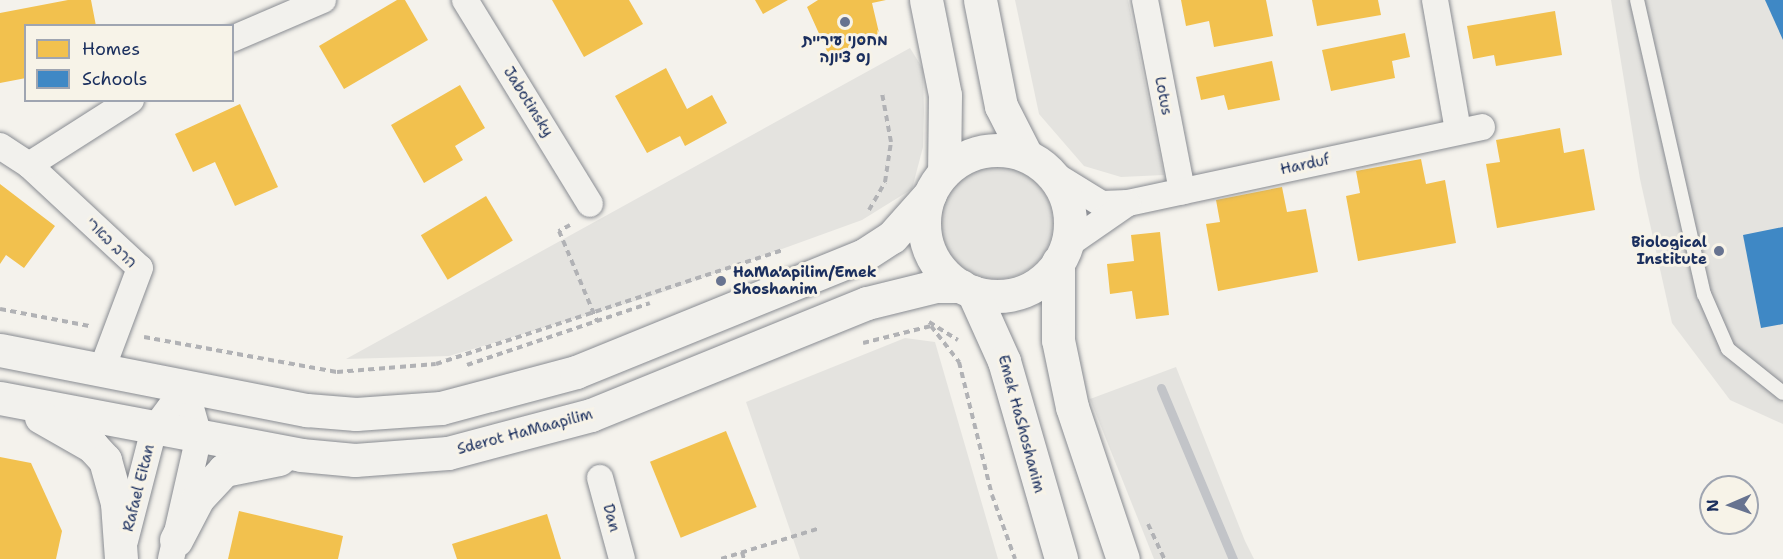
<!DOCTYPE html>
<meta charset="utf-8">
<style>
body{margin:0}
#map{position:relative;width:1783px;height:559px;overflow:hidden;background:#f4f2ec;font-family:"Shantell Sans","Playpen Sans Hebrew",sans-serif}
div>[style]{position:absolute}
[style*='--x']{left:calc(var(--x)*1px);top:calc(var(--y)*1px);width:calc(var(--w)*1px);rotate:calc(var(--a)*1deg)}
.built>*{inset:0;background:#e4e3df}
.round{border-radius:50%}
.homes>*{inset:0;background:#f2c14e;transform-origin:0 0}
.schools>*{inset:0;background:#3f88c5}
.stream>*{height:9px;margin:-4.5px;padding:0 4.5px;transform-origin:4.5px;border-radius:4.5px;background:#c2c4c8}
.path>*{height:4px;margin-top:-2px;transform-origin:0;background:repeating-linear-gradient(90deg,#b1b2b5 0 6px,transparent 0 10.5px)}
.roads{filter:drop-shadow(0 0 2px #898c92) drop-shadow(0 0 2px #898c92)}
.lane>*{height:14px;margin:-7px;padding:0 7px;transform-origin:7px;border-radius:7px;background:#f2f1ed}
.street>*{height:26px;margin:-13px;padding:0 13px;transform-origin:13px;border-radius:13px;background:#f2f1ed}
.secondary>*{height:33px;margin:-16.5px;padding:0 16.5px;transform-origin:16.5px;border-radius:16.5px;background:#f2f1ed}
.secondary>.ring{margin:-16.5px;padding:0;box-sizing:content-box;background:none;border:33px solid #f2f1ed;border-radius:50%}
.dots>*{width:16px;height:16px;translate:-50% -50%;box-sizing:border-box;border:3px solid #f7f3e8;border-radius:50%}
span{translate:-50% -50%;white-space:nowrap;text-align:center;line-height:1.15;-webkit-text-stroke:6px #f7f3e8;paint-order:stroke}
.poi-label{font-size:15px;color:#1b2f5e;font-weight:700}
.right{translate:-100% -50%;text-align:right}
.left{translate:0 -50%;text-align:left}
.street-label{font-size:15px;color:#1b2f5e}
.legend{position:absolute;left:24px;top:24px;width:210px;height:78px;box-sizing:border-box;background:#f7f3e8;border:2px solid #9fa5b1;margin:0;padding:8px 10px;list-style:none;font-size:18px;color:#1b2f5e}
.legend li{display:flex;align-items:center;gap:12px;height:30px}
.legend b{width:30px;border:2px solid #9fa5b1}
.north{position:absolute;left:1699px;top:475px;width:60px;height:60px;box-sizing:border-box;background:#f7f3e8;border:2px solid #9fa5b1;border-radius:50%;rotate:268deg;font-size:16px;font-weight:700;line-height:24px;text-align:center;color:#1b2f5e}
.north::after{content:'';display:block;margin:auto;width:21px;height:27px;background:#677390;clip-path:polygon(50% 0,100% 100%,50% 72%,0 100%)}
</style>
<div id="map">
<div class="built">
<div style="clip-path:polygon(1015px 0,1128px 0,1164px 175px,1121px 177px,1084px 166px,1039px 114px)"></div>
<div style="clip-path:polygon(1611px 0,1783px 0,1783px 424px,1730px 400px,1672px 323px,1640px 179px)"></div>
<div style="clip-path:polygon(910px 48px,923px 69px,924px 111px,923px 147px,912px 189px,862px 220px,655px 295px,449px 356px,346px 359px)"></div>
<div class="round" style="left:941px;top:167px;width:112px;height:112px"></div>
<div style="clip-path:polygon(905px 338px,935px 342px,998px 559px,800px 559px,746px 402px)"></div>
<div style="clip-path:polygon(1176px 367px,1245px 541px,1254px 559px,1154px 559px,1090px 399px)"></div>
</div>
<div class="homes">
<div style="clip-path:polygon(68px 0,91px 0,96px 26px,26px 26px,26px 78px,0 83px,0 13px)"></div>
<div style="clip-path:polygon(397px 0,405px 0,428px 40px,344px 89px,319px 46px)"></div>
<div style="clip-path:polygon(552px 0,629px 0,643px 24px,584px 57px)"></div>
<div style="clip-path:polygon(755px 0,788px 0,763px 14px)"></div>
<div style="clip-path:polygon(818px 0,886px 0,872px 3px,880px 37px,831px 60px,807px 7px)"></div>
<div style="clip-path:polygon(1181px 0,1266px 0,1273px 36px,1214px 47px,1209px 21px,1186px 26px)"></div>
<div style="clip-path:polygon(1312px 0,1378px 0,1381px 15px,1317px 26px)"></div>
<div style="clip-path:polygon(1555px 11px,1562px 55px,1496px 66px,1494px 55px,1473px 59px,1467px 26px)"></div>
<div style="clip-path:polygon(1405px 33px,1410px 57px,1392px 61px,1395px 78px,1331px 91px,1322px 50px)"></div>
<div style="clip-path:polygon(1272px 61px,1280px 100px,1228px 110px,1224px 95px,1201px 100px,1196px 77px)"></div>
<div style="clip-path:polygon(666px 68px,687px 109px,712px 95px,727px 123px,685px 146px,680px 136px,647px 153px,615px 96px)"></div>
<div style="clip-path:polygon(460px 85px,485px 128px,455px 146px,463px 160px,424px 183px,391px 125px)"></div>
<div style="clip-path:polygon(240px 104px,278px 187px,235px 206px,215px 162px,193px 172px,175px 134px)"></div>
<div style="clip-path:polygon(1560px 128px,1564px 153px,1584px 149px,1595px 210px,1497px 228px,1486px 164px,1500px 162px,1496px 140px)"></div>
<div style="clip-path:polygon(1421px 159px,1426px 184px,1445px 180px,1456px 243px,1358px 261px,1346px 196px,1360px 193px,1356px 171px)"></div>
<div style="clip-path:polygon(0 184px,55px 226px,24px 268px,6px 255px,0 264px)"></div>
<div style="clip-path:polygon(1282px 187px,1287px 212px,1306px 209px,1318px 272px,1218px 291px,1206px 224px,1220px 222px,1216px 200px)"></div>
<div style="left:486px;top:196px;width:52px;height:76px;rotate:59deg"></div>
<div style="clip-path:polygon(1160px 232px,1169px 315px,1136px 319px,1132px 291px,1110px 294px,1107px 264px,1134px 261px,1131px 235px)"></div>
<div style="left:726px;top:431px;width:82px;height:82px;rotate:68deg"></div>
<div style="clip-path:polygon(0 457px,31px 463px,62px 531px,56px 559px,0 559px)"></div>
<div style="clip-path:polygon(239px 511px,343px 536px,338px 559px,228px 559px)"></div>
<div style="clip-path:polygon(547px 514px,561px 559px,457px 559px,452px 544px)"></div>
</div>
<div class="schools">
<div style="clip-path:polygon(1765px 0,1783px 0,1783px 40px)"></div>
<div style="clip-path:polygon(1783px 227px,1783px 324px,1761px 328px,1743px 235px)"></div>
</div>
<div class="stream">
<div style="--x:1161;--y:388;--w:186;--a:67.2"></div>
</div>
<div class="path">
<div style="--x:869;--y:210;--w:32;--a:-60"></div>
<div style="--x:885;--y:182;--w:40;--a:-81.5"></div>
<div style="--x:891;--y:142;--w:50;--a:-100.4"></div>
<div style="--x:570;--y:225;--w:13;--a:151"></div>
<div style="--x:559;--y:231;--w:98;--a:67.1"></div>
<div style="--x:0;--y:309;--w:91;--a:10.8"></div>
<div style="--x:929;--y:322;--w:34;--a:32"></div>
<div style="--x:144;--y:337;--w:196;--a:10.3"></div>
<div style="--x:337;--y:372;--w:99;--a:-4.6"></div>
<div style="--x:436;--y:364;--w:365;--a:-18.2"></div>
<div style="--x:863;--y:343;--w:70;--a:-14"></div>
<div style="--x:931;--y:326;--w:46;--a:52.1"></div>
<div style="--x:959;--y:362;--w:137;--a:76.1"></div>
<div style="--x:992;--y:495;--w:68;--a:70.2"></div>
<div style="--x:467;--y:365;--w:193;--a:-18.7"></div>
<div style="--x:1148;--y:524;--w:38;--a:65"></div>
<div style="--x:742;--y:552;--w:7;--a:74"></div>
<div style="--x:721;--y:559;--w:101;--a:-17.4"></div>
</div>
<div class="roads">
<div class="lane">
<div style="--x:1637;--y:0;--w:302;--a:77.2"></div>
<div style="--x:1704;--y:294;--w:60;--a:66.4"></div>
<div style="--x:1728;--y:349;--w:70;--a:38.7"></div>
</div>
<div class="street">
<div style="--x:465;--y:0;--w:239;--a:58.5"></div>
<div style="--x:1145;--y:0;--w:195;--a:79"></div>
<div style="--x:1435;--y:0;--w:133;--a:80"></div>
<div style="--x:232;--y:39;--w:99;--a:-23.2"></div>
<div style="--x:0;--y:146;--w:35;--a:33"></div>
<div style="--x:29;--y:165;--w:151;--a:42.9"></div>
<div style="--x:140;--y:268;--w:111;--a:110.6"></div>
<div style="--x:29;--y:165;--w:121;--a:-32.5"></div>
<div style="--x:1050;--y:172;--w:61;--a:31.6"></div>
<div style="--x:1102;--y:204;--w:26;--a:-2"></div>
<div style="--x:1128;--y:203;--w:362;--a:-12.1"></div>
<div style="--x:1066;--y:246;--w:75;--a:-34.7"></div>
<div style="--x:600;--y:478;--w:84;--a:74.8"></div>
<div style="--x:125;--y:541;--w:116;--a:-75.5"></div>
<div style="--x:154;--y:429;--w:52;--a:-53.6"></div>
<div style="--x:171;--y:559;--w:126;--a:-77.2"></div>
<div style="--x:199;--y:436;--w:51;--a:-105.9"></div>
</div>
<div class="secondary">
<div style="--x:926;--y:0;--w:97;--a:78.7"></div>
<div style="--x:945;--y:95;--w:77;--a:90.7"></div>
<div style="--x:980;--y:0;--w:108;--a:78.8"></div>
<div style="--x:1001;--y:106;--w:55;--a:63"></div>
<div class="ring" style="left:924px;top:150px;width:113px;height:113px"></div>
<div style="--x:1058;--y:262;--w:78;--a:90"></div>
<div style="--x:1058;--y:340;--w:68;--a:78.2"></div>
<div style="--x:1072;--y:407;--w:160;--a:71.5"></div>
<div style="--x:973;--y:292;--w:76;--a:65.8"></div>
<div style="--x:1004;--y:361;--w:206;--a:73.9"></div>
<div style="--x:0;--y:350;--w:313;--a:11.1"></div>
<div style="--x:307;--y:410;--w:49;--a:4.7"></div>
<div style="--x:356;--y:414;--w:85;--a:-4"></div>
<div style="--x:441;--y:408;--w:140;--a:-14.9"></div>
<div style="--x:576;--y:372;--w:311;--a:-22.1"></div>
<div style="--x:864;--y:255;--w:33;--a:-33"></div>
<div style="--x:892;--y:237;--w:57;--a:-48.5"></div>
<div style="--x:0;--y:398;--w:306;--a:10.7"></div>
<div style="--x:301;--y:455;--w:54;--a:5.3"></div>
<div style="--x:355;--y:460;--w:93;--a:-4.3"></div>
<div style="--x:448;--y:453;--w:148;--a:-14.9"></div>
<div style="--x:591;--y:415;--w:298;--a:-22.1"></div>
<div style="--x:867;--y:303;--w:71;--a:-13.8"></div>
<div style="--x:936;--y:286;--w:25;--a:0"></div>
<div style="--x:41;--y:417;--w:59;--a:29.6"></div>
<div style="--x:92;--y:446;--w:19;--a:47"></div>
<div style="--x:105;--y:460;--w:45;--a:74.4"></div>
<div style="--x:117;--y:503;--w:56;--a:85.9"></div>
<div style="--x:176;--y:540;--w:47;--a:-62.4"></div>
<div style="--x:198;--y:498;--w:38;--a:-47"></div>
<div style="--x:224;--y:470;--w:56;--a:-11.3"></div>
</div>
</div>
<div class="dots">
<div style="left:845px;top:22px;background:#677390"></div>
<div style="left:1719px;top:251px;background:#677390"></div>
<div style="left:721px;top:281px;background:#677390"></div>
</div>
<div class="poi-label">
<span style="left:845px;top:49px">מחסני עיריית<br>נס ציונה</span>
<span class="right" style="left:1707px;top:251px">Biological<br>Institute</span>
<span class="left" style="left:733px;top:281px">HaMa'apilim/Emek<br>Shoshanim</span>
</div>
<div class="street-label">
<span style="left:1163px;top:96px;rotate:79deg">Lotus</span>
<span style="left:528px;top:102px;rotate:58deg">Jabotinsky</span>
<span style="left:1305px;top:165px;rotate:-12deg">Harduf</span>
<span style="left:111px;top:243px;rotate:45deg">הרב בארי</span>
<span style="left:1021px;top:424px;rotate:75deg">Emek HaShoshanim</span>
<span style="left:525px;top:432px;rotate:-15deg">Sderot HaMaapilim</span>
<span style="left:139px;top:488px;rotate:-76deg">Rafael Eitan</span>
<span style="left:611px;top:518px;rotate:75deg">Dan</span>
</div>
<ul class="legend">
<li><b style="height:16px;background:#f2c14e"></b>Homes</li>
<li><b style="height:16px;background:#3f88c5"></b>Schools</li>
</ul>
<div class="north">N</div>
</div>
